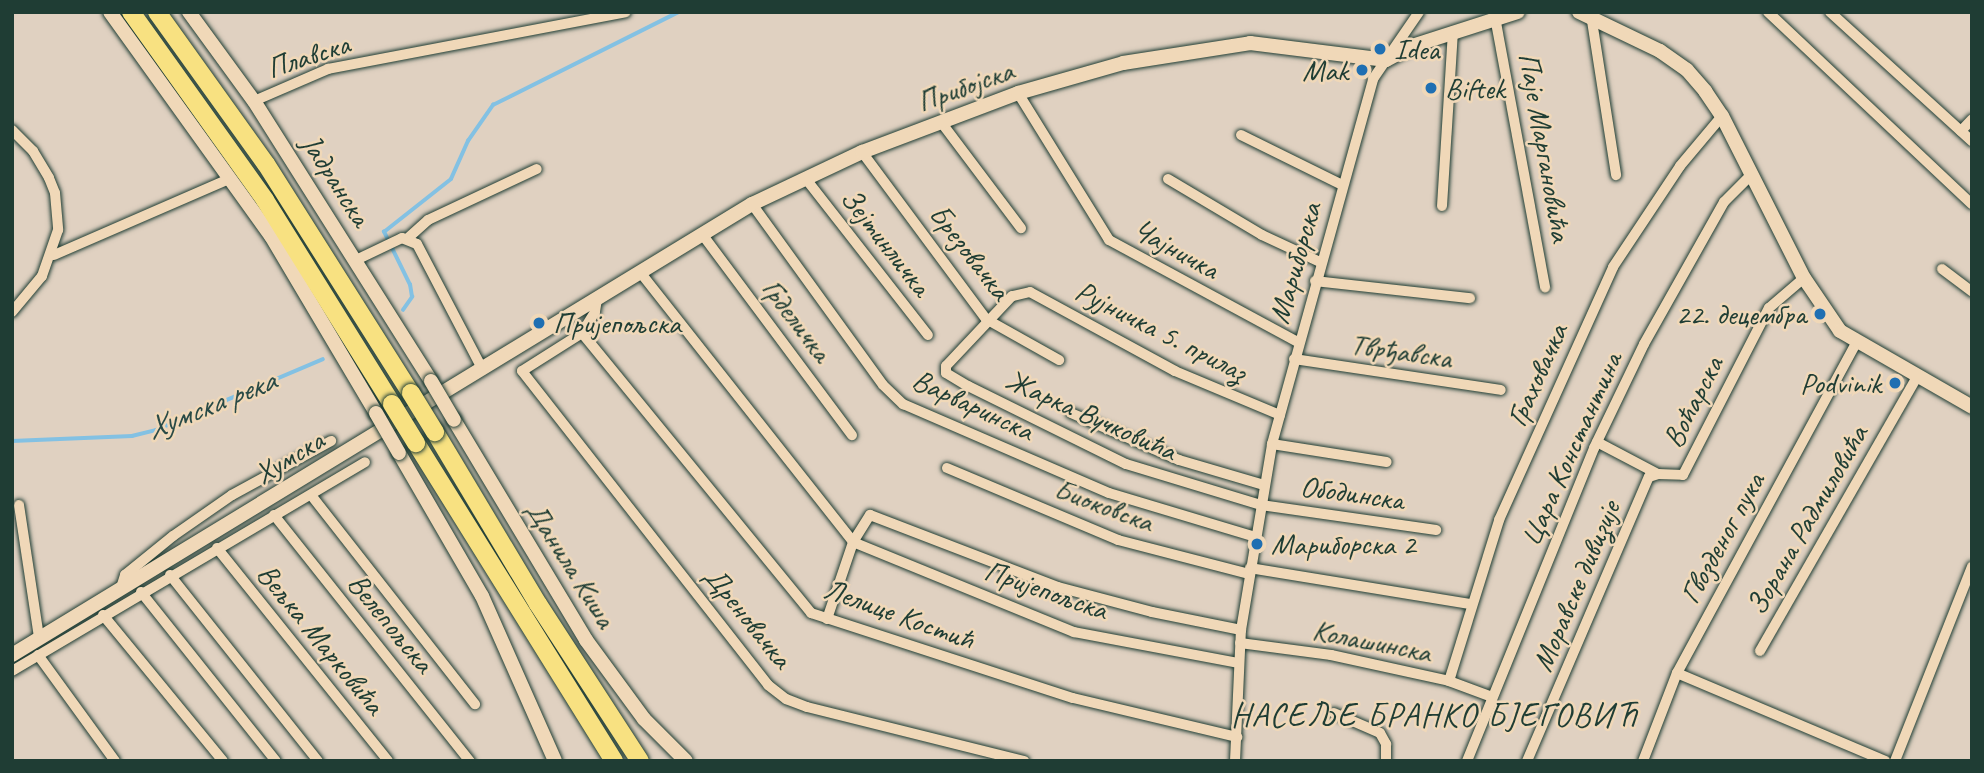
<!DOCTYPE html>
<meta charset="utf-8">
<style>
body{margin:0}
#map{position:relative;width:1984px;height:773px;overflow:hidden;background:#e0d1c1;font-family:Caveat,sans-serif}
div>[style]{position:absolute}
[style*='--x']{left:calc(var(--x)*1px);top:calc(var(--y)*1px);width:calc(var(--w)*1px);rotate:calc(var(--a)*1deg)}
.stream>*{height:3.5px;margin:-1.75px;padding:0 1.75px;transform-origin:1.75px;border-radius:1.75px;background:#83c1e3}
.roads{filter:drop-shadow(0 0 2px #1f3d34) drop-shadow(0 0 2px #1f3d34)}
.street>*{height:10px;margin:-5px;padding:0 5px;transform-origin:5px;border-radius:5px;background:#f0d8b8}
.secondary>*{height:14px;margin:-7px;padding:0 7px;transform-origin:7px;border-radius:7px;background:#f0d8b8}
.highway>*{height:18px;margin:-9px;padding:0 9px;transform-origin:9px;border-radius:9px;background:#f8e181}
.bridges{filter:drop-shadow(0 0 2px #1f3d34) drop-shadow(0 0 2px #1f3d34)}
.secondary-bridge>*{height:14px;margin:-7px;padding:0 7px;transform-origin:7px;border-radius:7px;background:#f0d8b8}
.highway-bridge>*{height:18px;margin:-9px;padding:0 9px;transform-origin:9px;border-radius:9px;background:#f8e181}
.dots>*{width:19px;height:19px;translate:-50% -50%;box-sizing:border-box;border:4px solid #f0d8b8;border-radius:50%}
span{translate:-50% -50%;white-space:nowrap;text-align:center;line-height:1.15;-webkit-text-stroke:5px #f0d8b8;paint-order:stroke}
.poi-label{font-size:30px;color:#1f3d34}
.left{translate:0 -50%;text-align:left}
.right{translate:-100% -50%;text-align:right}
.street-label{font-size:30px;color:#1f3d34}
.water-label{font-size:32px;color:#294a46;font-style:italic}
.quarter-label{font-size:33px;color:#1f3d34;letter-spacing:2px}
.frame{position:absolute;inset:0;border:14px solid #1f3d34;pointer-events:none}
</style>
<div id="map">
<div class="stream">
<div style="--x:403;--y:310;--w:16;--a:-55"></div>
<div style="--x:412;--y:297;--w:12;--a:-99"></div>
<div style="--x:410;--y:285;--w:59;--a:-116.1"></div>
<div style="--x:384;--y:232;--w:85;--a:-38.3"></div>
<div style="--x:451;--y:179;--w:42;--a:-65.9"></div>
<div style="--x:468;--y:141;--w:44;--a:-55.2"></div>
<div style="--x:493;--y:105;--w:208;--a:-26.6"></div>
<div style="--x:12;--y:441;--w:120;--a:-2.4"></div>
<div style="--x:132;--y:436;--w:25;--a:-14"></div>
<div style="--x:156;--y:430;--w:181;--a:-23"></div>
</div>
<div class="roads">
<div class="street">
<div style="--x:1768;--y:12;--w:280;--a:43.3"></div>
<div style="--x:1830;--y:12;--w:192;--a:42.3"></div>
<div style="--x:1495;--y:17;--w:275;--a:79.5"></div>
<div style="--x:1592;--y:21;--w:156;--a:81.1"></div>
<div style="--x:1018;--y:93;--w:173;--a:58.2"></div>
<div style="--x:1109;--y:240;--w:215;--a:28.4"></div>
<div style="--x:254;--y:101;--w:81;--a:-23.4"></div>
<div style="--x:328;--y:69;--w:303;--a:-10.8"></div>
<div style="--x:941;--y:122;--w:133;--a:53"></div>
<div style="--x:12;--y:130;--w:30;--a:45"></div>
<div style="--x:33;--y:151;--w:31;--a:59"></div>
<div style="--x:49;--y:178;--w:16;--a:68"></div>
<div style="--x:55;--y:193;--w:37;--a:85"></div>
<div style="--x:58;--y:230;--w:49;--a:109.2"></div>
<div style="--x:42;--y:276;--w:47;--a:129.8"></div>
<div style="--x:1961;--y:131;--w:16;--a:-47"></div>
<div style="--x:1241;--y:135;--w:113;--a:26.3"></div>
<div style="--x:862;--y:152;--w:208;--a:53.4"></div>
<div style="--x:986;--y:319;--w:84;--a:29.3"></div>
<div style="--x:806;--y:179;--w:198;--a:52"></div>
<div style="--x:1168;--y:179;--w:109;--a:30.8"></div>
<div style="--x:1262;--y:235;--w:64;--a:25"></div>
<div style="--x:752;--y:204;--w:223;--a:54.1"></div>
<div style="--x:883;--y:385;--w:28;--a:44"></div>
<div style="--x:903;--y:404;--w:224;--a:23.4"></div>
<div style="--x:1109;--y:493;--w:153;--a:16.7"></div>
<div style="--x:1442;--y:206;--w:175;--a:-86.4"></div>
<div style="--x:702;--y:234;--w:251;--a:53.3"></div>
<div style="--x:408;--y:238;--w:27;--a:-42"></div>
<div style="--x:428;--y:220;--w:120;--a:-25.1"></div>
<div style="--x:54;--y:255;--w:193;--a:-23.5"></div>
<div style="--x:356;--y:260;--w:51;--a:-25.6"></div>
<div style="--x:402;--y:238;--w:16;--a:22"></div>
<div style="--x:417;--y:244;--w:142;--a:62.4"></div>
<div style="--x:1942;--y:269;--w:38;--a:37"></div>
<div style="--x:640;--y:272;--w:344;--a:51.7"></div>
<div style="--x:853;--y:542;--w:239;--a:22.2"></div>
<div style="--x:1074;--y:632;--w:167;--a:10.7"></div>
<div style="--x:1315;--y:281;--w:156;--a:6.3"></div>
<div style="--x:597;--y:299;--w:13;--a:99"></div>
<div style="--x:595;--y:312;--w:25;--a:122"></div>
<div style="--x:582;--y:333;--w:71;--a:147.7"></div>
<div style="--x:522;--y:371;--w:399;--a:51.9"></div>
<div style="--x:768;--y:685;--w:23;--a:38"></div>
<div style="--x:786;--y:699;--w:22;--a:21"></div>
<div style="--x:807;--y:707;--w:224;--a:14"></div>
<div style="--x:582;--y:333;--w:362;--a:50.7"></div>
<div style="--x:811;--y:613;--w:275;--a:18"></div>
<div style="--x:1073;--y:698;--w:169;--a:13.4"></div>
<div style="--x:1294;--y:359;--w:209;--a:8.5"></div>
<div style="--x:1071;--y:413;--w:118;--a:23.5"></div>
<div style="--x:1179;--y:460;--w:89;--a:16.4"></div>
<div style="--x:1280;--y:415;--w:114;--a:-157.3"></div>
<div style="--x:1175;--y:371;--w:165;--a:-151.4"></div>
<div style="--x:1030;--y:292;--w:18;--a:167"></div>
<div style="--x:1012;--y:296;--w:96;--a:133.3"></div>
<div style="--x:946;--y:366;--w:7;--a:90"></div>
<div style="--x:946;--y:373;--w:26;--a:31"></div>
<div style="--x:968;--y:386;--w:176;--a:26.3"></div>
<div style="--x:1126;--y:464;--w:141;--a:16.9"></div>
<div style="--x:1261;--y:505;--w:177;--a:8.1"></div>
<div style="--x:1597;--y:442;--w:69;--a:27.7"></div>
<div style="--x:1658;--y:474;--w:25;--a:2"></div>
<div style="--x:1683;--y:475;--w:188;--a:-62.8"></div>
<div style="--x:1769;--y:308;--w:46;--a:-40.6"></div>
<div style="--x:1272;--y:444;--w:116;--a:8.9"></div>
<div style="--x:947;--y:468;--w:186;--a:22.8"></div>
<div style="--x:1118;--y:540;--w:135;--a:14.5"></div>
<div style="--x:311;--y:495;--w:266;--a:51.9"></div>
<div style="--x:19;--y:505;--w:134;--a:81.4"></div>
<div style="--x:274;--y:515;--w:315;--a:51.5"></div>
<div style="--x:217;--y:548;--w:273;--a:51.2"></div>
<div style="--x:1250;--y:568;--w:224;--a:9.3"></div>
<div style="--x:170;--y:575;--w:238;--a:51.5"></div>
<div style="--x:121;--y:588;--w:14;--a:-73"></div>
<div style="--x:125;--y:575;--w:62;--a:-39.1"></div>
<div style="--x:173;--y:536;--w:72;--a:-34.8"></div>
<div style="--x:232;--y:495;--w:113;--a:-28.6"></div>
<div style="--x:141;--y:592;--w:216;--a:51.4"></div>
<div style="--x:103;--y:615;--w:189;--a:50.6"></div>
<div style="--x:827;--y:619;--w:81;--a:-71.3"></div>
<div style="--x:853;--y:542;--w:32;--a:-58"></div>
<div style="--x:870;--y:515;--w:201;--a:21"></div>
<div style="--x:1058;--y:587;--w:97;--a:14.9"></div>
<div style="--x:1152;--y:612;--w:91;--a:11.4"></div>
<div style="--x:1240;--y:643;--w:92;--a:7.5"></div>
<div style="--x:1331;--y:655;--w:121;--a:12.4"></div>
<div style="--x:1449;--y:681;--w:46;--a:20.4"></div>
<div style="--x:1760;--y:651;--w:316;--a:-60.2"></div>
<div style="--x:38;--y:655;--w:131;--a:54"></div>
<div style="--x:12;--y:671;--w:410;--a:-30.6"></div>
<div style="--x:1677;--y:673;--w:226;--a:22.9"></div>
<div style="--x:1449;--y:681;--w:169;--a:-72.7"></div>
<div style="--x:1499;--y:520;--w:277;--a:-65.7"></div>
<div style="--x:1613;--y:267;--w:121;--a:-56.4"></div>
<div style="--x:1680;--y:166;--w:65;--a:-50"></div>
<div style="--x:1334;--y:713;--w:50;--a:23.5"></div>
<div style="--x:1380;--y:733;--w:13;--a:61"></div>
<div style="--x:1386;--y:744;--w:17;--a:90"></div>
<div style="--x:1235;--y:761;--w:131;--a:-87.4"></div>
<div style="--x:1241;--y:630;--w:189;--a:-80.5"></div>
<div style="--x:1272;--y:444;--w:379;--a:-74.5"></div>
<div style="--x:1373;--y:79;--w:81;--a:-55.5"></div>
<div style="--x:1467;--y:761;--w:338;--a:-67.9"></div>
<div style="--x:1594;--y:448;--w:115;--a:-64.3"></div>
<div style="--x:1644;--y:344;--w:163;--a:-60.6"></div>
<div style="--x:1724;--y:202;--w:38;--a:-45"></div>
<div style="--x:1527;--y:761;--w:309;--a:-66.8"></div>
<div style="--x:1649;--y:477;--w:9;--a:-18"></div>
<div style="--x:1643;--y:761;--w:94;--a:-68.9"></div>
<div style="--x:1677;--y:673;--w:375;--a:-61.5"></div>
<div style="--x:1895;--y:761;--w:209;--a:-68.4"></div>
</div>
<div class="secondary">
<div style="--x:110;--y:12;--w:276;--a:54.3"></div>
<div style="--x:271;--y:236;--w:206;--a:59.3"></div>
<div style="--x:189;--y:12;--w:110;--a:53.9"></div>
<div style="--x:254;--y:101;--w:331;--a:57.7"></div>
<div style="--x:1579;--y:12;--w:90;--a:25.7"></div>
<div style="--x:1660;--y:51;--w:33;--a:35"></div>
<div style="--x:1687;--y:70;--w:28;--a:49"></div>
<div style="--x:1705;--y:91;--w:30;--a:56"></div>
<div style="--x:1722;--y:116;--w:182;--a:63.2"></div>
<div style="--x:1804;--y:278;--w:64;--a:55.8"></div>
<div style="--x:1840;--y:331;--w:152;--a:29.9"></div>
<div style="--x:454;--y:420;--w:257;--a:59"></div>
<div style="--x:586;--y:640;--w:98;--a:53.7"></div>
<div style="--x:644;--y:719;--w:59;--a:45"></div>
<div style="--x:399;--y:453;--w:165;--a:59.9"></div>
<div style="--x:482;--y:596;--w:180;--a:66.1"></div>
<div style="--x:12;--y:655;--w:867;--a:-31.36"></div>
<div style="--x:752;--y:204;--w:122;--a:-25.3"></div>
<div style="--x:862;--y:152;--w:167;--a:-20.7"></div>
<div style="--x:1018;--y:93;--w:109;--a:-15.9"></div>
<div style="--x:1123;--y:63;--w:129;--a:-8.9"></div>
<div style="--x:1250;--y:43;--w:137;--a:7.1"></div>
<div style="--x:1386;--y:60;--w:30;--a:-28"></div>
<div style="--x:1412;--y:46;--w:111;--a:-17.8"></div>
</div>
<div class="highway">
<div style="--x:131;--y:12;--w:231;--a:54.5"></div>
<div style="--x:265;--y:200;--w:240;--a:58.1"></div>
<div style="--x:157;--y:12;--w:187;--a:54.4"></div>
<div style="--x:266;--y:164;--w:271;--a:57.7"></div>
<div style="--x:435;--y:432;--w:200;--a:59.1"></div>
<div style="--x:538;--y:604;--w:187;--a:57"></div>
<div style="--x:416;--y:443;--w:375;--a:58.1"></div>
</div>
</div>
<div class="bridges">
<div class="secondary-bridge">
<div style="--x:431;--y:381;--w:45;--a:59.5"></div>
<div style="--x:376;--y:413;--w:46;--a:60.1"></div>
</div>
<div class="highway-bridge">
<div style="--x:411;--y:393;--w:46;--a:58.4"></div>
<div style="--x:392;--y:404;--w:46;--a:58.4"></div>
</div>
</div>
<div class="dots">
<div style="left:1380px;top:49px;background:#1f6fb2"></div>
<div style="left:1362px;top:70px;background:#1f6fb2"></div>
<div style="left:1431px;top:88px;background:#1f6fb2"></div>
<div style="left:1820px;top:314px;background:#1f6fb2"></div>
<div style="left:539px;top:323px;background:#1f6fb2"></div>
<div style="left:1895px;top:383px;background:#1f6fb2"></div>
<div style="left:1257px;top:544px;background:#1f6fb2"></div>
</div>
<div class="poi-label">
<span class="left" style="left:1394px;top:49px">Idea</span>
<span class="right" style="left:1348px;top:70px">Mak</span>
<span class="left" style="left:1445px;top:88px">Biftek</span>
<span class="right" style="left:1806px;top:314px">22. децембра</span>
<span class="left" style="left:553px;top:323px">Пријепољска</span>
<span class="right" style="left:1881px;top:383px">Podvinik</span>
<span class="left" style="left:1271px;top:544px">Мариборска 2</span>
</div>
<div class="street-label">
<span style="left:308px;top:56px;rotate:-18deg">Плавска</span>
<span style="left:965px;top:86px;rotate:-20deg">Прибојска</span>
<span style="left:1545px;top:147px;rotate:80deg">Паје Маргановића</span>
<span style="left:336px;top:180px;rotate:57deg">Јадранска</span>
<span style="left:886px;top:242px;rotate:52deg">Зејтинличка</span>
<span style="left:1176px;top:249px;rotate:29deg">Чајничка</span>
<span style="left:970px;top:252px;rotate:52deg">Брезовачка</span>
<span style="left:1295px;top:263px;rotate:-74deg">Мариборска</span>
<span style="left:797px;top:320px;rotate:53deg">Грделичка</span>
<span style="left:1161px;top:331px;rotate:27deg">Рујничка 5. прилаз</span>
<span style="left:1401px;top:351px;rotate:8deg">Тврђавска</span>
<span style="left:1537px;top:375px;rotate:-66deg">Граховачка</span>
<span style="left:1693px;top:402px;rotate:-63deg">Воћарска</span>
<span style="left:973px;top:405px;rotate:25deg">Варваринска</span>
<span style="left:1091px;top:415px;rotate:24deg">Жарка Вучковића</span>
<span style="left:1571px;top:449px;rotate:-66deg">Цара Константина</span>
<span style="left:289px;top:457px;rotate:-31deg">Хумска</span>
<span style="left:1352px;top:493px;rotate:8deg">Ободинска</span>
<span style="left:1104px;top:505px;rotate:20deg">Биоковска</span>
<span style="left:1807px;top:520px;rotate:-60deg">Зорана Радмиловића</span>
<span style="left:1722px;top:538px;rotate:-61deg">Гвозденог пука</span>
<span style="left:571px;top:564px;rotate:58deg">Данила Киша</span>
<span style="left:1576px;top:586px;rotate:-67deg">Моравске дивизије</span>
<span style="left:1046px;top:590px;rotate:19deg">Пријепољска</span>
<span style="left:899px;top:614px;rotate:20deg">Лелице Костић</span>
<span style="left:748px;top:617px;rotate:51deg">Дреновачка</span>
<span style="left:391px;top:623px;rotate:51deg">Велепољска</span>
<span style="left:321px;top:639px;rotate:51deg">Вељка Марковића</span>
<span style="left:1372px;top:641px;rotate:11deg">Колашинска</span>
</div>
<div class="water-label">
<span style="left:211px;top:405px;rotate:-22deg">Хумска река</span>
</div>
<div class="quarter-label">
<span style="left:1435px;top:716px">НАСЕЉЕ БРАНКО БЈЕГОВИЋ</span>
</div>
<div class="frame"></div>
</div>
